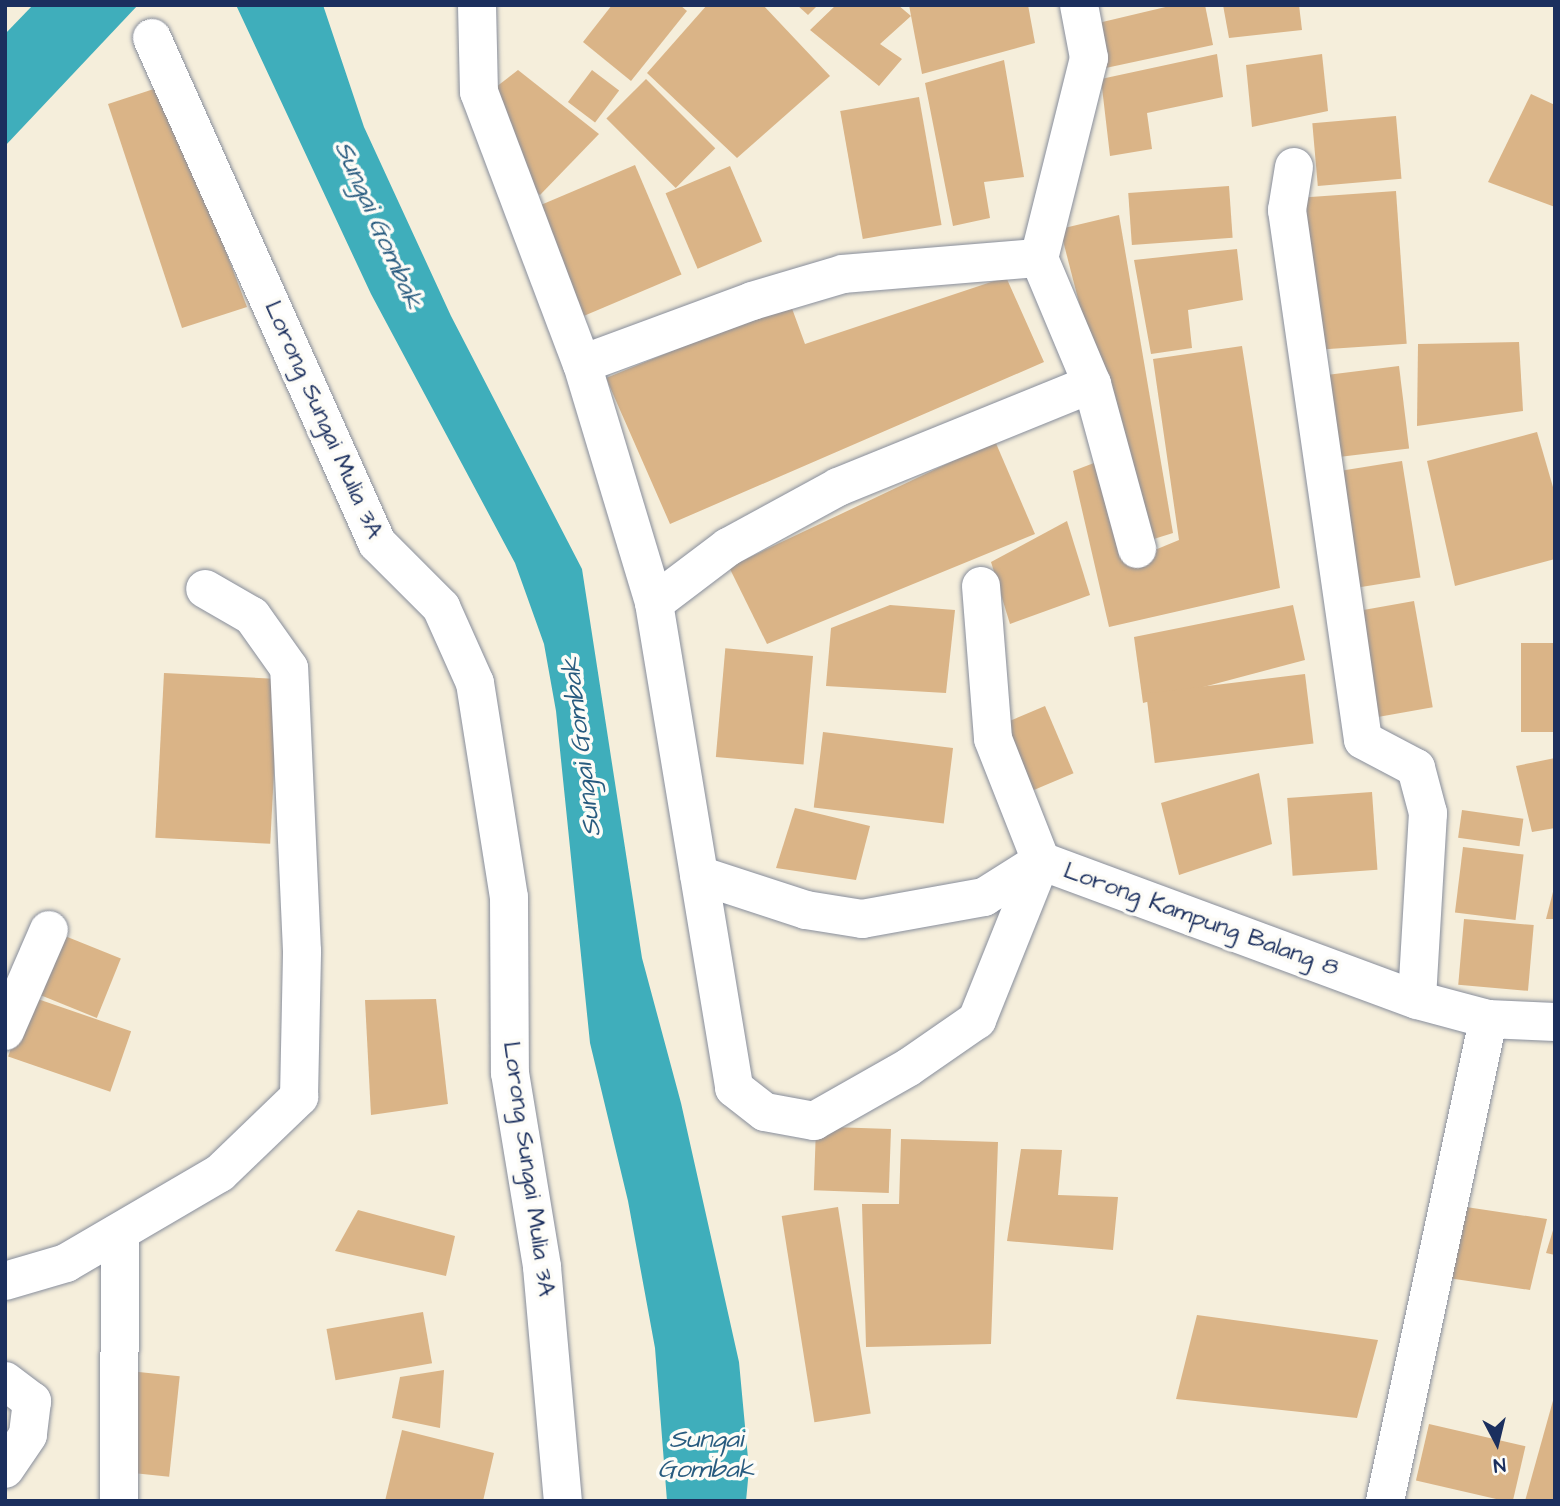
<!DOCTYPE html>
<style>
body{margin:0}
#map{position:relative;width:1560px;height:1506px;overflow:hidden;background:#f5eedb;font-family:"Architects Daughter",sans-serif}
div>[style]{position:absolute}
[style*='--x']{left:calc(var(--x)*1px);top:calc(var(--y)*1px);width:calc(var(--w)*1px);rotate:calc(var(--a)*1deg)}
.water>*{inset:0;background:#3faebb}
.building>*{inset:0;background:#dab487;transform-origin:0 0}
.roads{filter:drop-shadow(0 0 2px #888e9c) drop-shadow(0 0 2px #888e9c)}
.minor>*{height:38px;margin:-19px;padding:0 19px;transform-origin:19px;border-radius:19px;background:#fff}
span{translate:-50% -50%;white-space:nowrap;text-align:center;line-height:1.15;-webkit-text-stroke:7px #fdfcf7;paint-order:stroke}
.street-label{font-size:24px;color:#1b2f5e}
.water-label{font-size:26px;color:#285b7f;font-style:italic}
.frame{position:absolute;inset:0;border:7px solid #1b2f5e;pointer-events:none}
.north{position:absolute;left:1462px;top:1408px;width:70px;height:70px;-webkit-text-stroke:5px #fdfcf7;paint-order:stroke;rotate:173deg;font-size:19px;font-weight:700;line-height:28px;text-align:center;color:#1b2f5e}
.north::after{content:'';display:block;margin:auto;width:24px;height:32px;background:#1b2f5e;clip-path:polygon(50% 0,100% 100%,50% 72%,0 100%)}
</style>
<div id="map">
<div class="water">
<div style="clip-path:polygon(33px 5px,138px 5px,5px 146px,5px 34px)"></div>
<div style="clip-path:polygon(236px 5px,323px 5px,364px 127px,451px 316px,582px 569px,642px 958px,681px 1103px,739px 1362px,749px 1469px,746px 1501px,667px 1501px,655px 1348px,628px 1201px,590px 1043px,556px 711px,544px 644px,515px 563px,371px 294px)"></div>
</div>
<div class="building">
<div style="clip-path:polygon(612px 5px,680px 5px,687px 11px,631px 81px,583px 42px)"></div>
<div style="clip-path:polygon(707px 5px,763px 5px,830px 76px,737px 158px,647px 73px)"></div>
<div style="clip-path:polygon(797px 5px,818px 5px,808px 15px)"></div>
<div style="clip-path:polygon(836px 5px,898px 5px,911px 16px,880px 44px,902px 59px,879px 86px,810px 30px)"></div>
<div style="clip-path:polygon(909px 5px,1028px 5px,1035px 43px,922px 74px)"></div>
<div style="clip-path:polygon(1174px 5px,1205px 5px,1213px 45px,1101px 69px,1094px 24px)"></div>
<div style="clip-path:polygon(1223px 5px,1299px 5px,1302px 30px,1229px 38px)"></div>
<div style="clip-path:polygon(1217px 54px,1223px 97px,1147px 113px,1152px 149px,1110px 156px,1101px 79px)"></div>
<div style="clip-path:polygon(1322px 54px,1328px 111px,1252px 127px,1246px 65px)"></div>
<div style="clip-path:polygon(1004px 60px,1024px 177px,984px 182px,990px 218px,953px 226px,925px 83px)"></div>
<div style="clip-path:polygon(518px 70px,599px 134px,540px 195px,518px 177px,487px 94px)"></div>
<div style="left:592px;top:70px;width:34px;height:40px;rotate:37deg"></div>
<div style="left:646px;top:79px;width:98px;height:56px;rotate:45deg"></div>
<div style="clip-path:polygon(163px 86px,247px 307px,182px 328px,108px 104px)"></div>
<div style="clip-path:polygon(1531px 94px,1555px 105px,1555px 207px,1488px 182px)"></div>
<div style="left:919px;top:97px;width:130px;height:80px;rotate:80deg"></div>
<div style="left:1396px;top:116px;width:63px;height:84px;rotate:85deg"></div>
<div style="left:635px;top:165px;width:119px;height:112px;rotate:67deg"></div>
<div style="left:730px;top:166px;width:82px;height:70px;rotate:67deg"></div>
<div style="left:1229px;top:186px;width:52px;height:101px;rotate:86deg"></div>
<div style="left:1396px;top:191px;width:153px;height:93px;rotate:86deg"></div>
<div style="clip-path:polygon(1119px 215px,1173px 533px,1141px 543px,1060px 229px)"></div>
<div style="clip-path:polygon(1237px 249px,1243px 300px,1188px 310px,1192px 348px,1151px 354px,1134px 260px)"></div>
<div style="clip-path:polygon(1006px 277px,1044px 362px,670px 524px,606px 378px,790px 303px,805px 344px)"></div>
<div style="clip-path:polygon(1519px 342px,1523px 411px,1417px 426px,1418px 344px)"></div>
<div style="clip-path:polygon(1242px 346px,1280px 588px,1109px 627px,1073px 471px,1107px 458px,1133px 559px,1179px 540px,1153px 359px)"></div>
<div style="left:1399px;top:366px;width:83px;height:77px;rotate:83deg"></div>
<div style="clip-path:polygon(1537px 432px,1555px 494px,1555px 559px,1455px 586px,1427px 461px)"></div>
<div style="clip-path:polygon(995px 441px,1035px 534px,767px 644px,729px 567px)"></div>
<div style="left:1402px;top:461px;width:118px;height:68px;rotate:81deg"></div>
<div style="clip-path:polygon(1067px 521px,1090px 595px,1010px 624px,991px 562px)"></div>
<div style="left:1414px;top:601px;width:108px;height:60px;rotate:80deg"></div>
<div style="clip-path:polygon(890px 605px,955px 610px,946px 693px,826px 686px,831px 628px)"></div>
<div style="clip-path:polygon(1293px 605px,1305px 660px,1143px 703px,1134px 637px)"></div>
<div style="left:1555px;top:643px;width:89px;height:34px;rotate:90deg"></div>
<div style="left:813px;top:656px;width:109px;height:88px;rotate:95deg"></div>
<div style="left:164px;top:673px;width:115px;height:165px;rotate:3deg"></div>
<div style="left:1305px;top:674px;width:70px;height:160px;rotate:83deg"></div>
<div style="left:1045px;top:706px;width:73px;height:45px;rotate:67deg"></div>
<div style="left:823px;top:732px;width:131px;height:76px;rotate:7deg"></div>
<div style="clip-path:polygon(1555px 758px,1555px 828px,1532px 832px,1516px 766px)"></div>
<div style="clip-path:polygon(1259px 773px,1272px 844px,1179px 875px,1161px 803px)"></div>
<div style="left:1372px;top:792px;width:78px;height:85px;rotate:86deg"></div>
<div style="clip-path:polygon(795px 808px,870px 826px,856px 880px,776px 868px)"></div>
<div style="left:1462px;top:810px;width:62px;height:28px;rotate:8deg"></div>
<div style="left:1463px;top:847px;width:61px;height:66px;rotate:7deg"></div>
<div style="clip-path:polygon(1554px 888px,1555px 919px,1546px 919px)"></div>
<div style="left:1464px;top:919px;width:70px;height:66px;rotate:5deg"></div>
<div style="left:55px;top:932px;width:71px;height:64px;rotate:22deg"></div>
<div style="left:29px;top:996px;width:108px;height:64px;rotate:19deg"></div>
<div style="clip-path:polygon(436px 999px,448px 1104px,371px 1115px,365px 1000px)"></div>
<div style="left:891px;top:1129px;width:64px;height:75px;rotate:92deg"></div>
<div style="clip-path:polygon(901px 1139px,998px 1142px,991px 1344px,866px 1347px,862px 1204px,899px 1204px)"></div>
<div style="clip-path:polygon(1021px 1149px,1062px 1150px,1058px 1195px,1118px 1197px,1113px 1250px,1007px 1241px)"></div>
<div style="left:838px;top:1207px;width:209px;height:57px;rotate:81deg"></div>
<div style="clip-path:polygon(1466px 1207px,1547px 1219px,1530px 1290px,1448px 1278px)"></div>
<div style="clip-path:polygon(358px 1210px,455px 1236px,446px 1276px,335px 1251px)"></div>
<div style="clip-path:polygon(1554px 1227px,1555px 1227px,1555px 1255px,1546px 1253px)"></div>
<div style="left:423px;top:1312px;width:52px;height:98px;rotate:80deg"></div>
<div style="clip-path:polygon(1197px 1315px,1378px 1340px,1357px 1418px,1176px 1399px)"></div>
<div style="clip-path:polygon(444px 1370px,440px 1428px,392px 1418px,400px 1377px)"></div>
<div style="left:129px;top:1371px;width:51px;height:101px;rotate:6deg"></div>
<div style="clip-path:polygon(1554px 1397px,1555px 1501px,1525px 1501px)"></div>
<div style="left:1429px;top:1424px;width:99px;height:58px;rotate:13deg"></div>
<div style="clip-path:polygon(402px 1430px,494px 1453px,483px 1501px,385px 1501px)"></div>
</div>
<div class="roads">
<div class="minor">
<div style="--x:477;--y:5;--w:87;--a:88.7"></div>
<div style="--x:479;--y:92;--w:291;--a:69.3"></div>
<div style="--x:582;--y:364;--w:250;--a:73.2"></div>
<div style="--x:654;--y:603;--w:492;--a:80.6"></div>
<div style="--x:734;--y:1088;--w:39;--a:38"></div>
<div style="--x:765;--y:1112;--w:50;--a:10.4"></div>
<div style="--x:814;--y:1121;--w:109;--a:-29.6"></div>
<div style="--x:909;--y:1067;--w:83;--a:-34.7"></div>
<div style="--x:977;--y:1020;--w:171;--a:-68.1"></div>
<div style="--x:1079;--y:5;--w:54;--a:79.3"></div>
<div style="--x:1089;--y:58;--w:206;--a:104"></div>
<div style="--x:1039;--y:258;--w:137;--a:67.2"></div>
<div style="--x:1092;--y:384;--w:171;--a:74.7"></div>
<div style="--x:152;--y:38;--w:553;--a:65.98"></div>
<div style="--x:377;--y:543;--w:91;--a:45"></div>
<div style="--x:441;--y:607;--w:83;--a:65.9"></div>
<div style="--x:475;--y:683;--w:217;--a:81"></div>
<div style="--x:509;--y:897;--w:176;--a:89.7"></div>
<div style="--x:510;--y:1073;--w:197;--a:80.6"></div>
<div style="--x:542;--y:1267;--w:235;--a:84.9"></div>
<div style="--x:1294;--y:167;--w:44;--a:99.2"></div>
<div style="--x:1287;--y:210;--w:535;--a:81.84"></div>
<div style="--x:1363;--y:740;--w:60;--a:27.8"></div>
<div style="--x:1416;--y:768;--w:47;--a:75.1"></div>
<div style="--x:1428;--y:813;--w:187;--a:93.4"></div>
<div style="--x:582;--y:364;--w:181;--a:-20.3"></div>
<div style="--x:752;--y:301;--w:95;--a:-16.5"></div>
<div style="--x:843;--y:274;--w:197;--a:-4.7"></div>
<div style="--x:981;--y:586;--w:153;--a:85.5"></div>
<div style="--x:993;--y:739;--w:131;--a:68.5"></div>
<div style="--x:1041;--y:861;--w:401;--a:20.3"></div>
<div style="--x:1417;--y:1000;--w:73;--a:15"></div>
<div style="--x:1488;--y:1019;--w:67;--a:2.6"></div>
<div style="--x:654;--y:603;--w:93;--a:-37.1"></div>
<div style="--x:728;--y:547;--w:125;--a:-28.6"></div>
<div style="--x:838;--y:487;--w:274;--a:-22.1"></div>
<div style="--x:699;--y:875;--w:113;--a:18.1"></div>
<div style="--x:806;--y:910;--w:57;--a:9.1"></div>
<div style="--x:862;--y:919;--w:124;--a:-10.2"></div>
<div style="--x:984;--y:897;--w:67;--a:-32.3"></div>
<div style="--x:5;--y:1031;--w:110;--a:-66.5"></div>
<div style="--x:5;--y:1281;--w:64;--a:-16.4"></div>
<div style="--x:66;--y:1263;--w:178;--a:-30.3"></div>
<div style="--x:220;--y:1173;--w:110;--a:-43.9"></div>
<div style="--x:299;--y:1097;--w:146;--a:-88.8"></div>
<div style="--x:302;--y:951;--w:283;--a:-92.6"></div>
<div style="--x:289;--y:668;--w:64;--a:-125.4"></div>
<div style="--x:252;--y:616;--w:54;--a:-150.1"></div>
<div style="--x:5;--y:1381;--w:34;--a:37"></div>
<div style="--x:32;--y:1401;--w:34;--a:97"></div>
<div style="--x:28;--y:1435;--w:41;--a:124.1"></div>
<div style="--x:119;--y:1501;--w:269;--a:-89.8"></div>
<div style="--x:1385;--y:1501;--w:493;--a:-77.9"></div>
</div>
</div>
<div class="street-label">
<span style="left:323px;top:420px;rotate:66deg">Lorong Sungai Mulia 3A</span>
<span style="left:1201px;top:920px;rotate:20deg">Lorong Kampung Balang 8</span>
<span style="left:528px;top:1169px;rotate:82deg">Lorong Sungai Mulia 3A</span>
</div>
<div class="water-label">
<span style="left:378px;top:225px;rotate:66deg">Sungai Gombak</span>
<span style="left:582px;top:747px;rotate:-97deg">Sungai Gombak</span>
<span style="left:706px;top:1455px">Sungai<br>Gombak</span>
</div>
<div class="frame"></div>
<div class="north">N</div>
</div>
